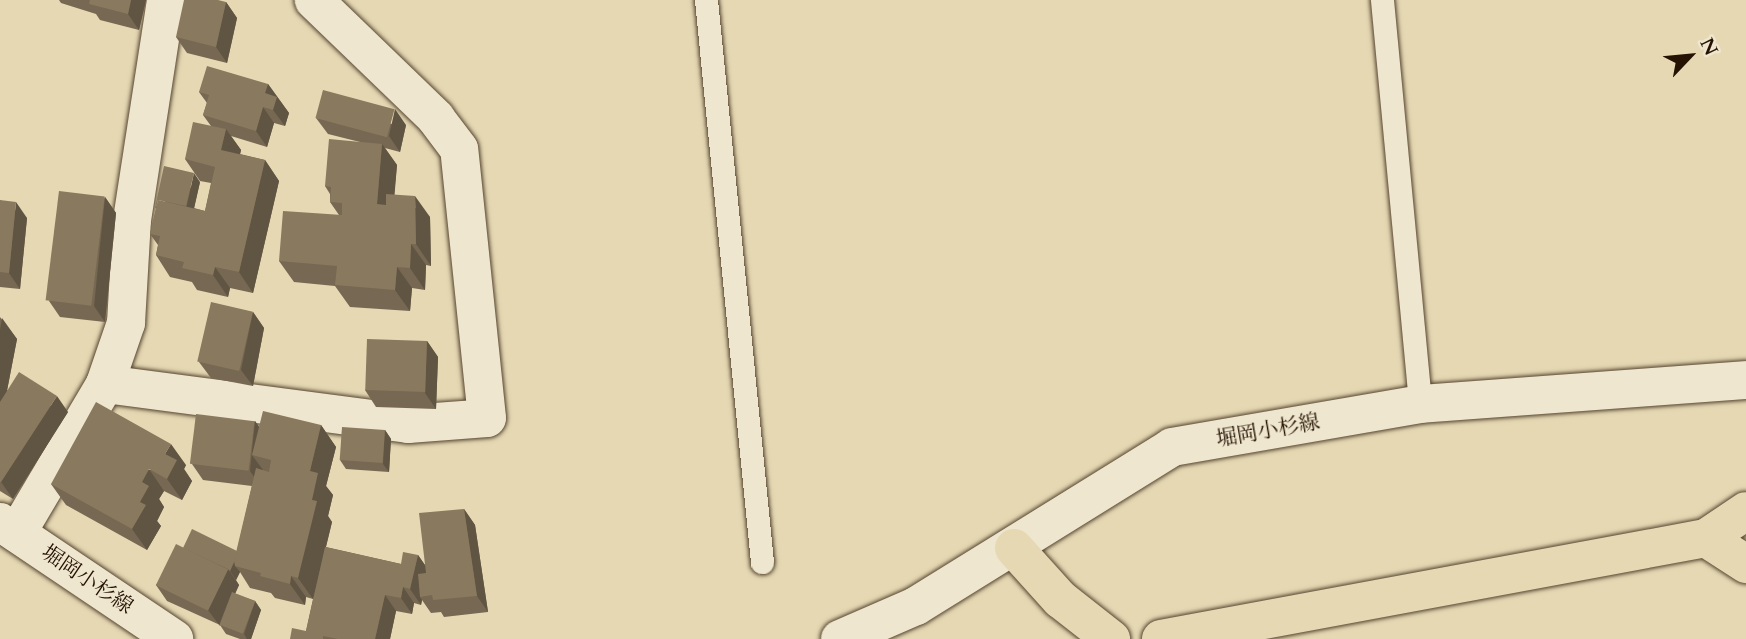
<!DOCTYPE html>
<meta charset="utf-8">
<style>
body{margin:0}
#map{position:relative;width:1746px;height:639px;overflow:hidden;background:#e5d8b3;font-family:Cardo,"Noto Serif JP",serif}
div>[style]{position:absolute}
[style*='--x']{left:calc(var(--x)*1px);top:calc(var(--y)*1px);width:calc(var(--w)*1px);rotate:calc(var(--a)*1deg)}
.roads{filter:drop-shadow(0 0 2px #55442f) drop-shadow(0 0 2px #55442f)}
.service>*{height:23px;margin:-11.5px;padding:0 11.5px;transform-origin:11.5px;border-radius:11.5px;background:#eee6ce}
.minor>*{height:38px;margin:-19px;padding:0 19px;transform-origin:19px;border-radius:19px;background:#eee6ce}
.secondary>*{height:38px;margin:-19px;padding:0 19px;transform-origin:19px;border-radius:19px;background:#eee6ce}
.trunk>*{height:38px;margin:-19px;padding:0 19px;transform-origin:19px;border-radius:19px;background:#e5d8b3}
.wall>*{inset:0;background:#766852}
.shaded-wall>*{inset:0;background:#605542}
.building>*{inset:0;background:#89795f;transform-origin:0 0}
span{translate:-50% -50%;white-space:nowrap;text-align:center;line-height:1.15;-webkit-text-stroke:7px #eee6ce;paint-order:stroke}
.street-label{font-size:21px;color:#251203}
.north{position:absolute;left:1655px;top:21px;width:70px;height:70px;-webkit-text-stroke:5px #eee6ce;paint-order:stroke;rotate:64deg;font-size:19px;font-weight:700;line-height:28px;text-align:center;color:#251203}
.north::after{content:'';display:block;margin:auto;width:24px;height:32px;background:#251203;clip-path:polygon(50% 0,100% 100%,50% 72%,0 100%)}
</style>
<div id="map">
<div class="roads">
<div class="service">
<div style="--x:706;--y:0;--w:565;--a:84.31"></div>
<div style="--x:1382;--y:0;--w:406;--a:84.6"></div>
</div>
<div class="minor">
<div style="--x:105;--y:384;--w:306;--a:7.5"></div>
<div style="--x:408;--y:424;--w:79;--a:-4.3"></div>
<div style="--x:487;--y:418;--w:270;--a:-95.9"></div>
<div style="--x:459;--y:149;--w:39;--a:-127"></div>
<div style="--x:436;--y:118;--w:170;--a:-136"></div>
<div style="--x:17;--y:533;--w:173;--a:-59.4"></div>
<div style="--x:105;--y:384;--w:65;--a:-71"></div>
<div style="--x:126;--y:323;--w:103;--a:-86.7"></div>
<div style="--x:132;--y:220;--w:223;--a:-81.2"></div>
</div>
<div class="secondary">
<div style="--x:0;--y:522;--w:210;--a:33.9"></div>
<div style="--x:840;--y:639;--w:83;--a:-23.5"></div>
<div style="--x:916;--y:606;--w:301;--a:-31.8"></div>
<div style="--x:1172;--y:447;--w:252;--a:-9.8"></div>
<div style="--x:1420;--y:404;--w:327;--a:-4.2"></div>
</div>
<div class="trunk">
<div style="--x:1706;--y:538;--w:48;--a:33"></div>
<div style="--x:1014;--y:548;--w:69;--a:48"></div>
<div style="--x:1060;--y:599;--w:65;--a:38.1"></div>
<div style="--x:1161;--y:639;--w:554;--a:-10.5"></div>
<div style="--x:1706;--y:538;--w:48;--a:-34"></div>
</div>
</div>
<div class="wall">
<div style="clip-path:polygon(59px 0,146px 0,139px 30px,100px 20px,96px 14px,61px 3px)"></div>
<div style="clip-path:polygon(226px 2px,237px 18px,227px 63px,187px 53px,176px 37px)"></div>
<div style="clip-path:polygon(268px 84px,289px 113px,285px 126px,274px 123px,267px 147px,231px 136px,241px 150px,240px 154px,265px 160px,279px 181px,253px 293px,230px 288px,228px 297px,197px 290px,192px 282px,170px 277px,156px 255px,158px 245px,150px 234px,156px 209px,155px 207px,200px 182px,194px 208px,205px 211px,211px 183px,200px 181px,185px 159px,211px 126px,203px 115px,207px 103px,199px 92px)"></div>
<div style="clip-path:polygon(316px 118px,406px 125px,400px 152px,385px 148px,397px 165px,394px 195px,430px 217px,431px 266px,426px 265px,425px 290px,412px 288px,410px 311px,350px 307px,335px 286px,294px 282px,279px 261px,339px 215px,330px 202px,330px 194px,325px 186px,360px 142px,328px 134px)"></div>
<div style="clip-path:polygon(105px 197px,116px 213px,105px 322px,60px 317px,49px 301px)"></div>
<div style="clip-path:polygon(0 200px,27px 218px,20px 289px,0 287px)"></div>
<div style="clip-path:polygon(253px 312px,264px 328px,253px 386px,211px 378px,199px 362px)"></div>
<div style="clip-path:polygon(0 317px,17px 339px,7px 390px,68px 412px,13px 499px,0 491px)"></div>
<div style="clip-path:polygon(427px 341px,438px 357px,436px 409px,376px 407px,365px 390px)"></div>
<div style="clip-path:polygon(255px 421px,259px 427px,321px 425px,336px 447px,326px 486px,333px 495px,328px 516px,332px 522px,326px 547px,401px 564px,418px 555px,425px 565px,464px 509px,475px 525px,488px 612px,444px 617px,441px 612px,431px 613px,422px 600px,421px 605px,414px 603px,412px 614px,396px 611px,390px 639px,290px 639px,306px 631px,313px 599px,306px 597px,305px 605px,275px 598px,271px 593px,250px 588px,240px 572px,236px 580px,239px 585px,235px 594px,255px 601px,261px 610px,251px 639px,240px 639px,226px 634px,220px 625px,167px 601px,156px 585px,183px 548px,237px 551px,252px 486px,203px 480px,192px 464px)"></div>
<div style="clip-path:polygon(385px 430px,391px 439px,389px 472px,346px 469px,340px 460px)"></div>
<div style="clip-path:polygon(186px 465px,184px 469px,192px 481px,182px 500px,164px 491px,159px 499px,164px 507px,157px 521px,161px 526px,147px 550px,66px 505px,51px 484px)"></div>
</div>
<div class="shaded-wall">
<div style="clip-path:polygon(131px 0,146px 0,139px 30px,128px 14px)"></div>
<div style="clip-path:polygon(226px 2px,237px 18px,227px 63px,216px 47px)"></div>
<div style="clip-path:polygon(268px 84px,289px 113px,285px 126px,273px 110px,265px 93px)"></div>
<div style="clip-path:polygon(263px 107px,274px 123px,267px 147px,256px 131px)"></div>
<div style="clip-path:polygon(395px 109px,406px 125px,400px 152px,389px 136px)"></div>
<div style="clip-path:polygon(226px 129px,241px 150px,236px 172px,221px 150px)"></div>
<div style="clip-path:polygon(382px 144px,397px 165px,392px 225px,377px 204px)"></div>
<div style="clip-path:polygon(265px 160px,279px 181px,253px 293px,239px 272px)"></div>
<div style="clip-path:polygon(194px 173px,200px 182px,191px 222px,185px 214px)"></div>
<div style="clip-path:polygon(415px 196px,430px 217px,431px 266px,416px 244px)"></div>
<div style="clip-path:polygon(105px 197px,116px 213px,105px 322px,94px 306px)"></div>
<div style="clip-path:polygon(16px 202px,27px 218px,20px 289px,9px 273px)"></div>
<div style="clip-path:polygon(411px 244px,426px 265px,425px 290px,410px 268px)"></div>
<div style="clip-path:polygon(215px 267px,230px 288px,228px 297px,213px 275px)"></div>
<div style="clip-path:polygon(397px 267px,412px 288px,410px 311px,395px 290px)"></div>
<div style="clip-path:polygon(253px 312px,264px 328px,253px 386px,241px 370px)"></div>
<div style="clip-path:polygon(2px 318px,17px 339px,2px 417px,0 415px,0 330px)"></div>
<div style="clip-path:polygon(427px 341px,438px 357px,436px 409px,425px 393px)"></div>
<div style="clip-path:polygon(57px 396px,68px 412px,13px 499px,1px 482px)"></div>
<div style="clip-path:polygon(255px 421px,266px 437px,252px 455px,263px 470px,261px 487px,250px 471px)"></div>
<div style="clip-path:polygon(321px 425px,336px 447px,326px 486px,333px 495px,328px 516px,332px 522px,313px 599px,298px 578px,312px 500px,310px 471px)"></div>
<div style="clip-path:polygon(385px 430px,391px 439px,389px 472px,383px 464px)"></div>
<div style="clip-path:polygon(171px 444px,186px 465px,184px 469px,192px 481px,182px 500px,167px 479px,165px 454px)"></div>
<div style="clip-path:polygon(149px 469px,164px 491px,159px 499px,164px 507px,157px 521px,161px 526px,147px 550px,132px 529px,140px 502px,142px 482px)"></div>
<div style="clip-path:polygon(464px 509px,475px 525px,488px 612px,477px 596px)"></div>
<div style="clip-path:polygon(239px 552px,235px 566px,240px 572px,236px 580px,230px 571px)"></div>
<div style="clip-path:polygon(418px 555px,429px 571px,420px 597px,422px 600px,421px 605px,410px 589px)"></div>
<div style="clip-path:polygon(228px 569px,239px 585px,220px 626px,208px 610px)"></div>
<div style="clip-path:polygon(291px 576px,306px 597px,305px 605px,290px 584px)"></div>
<div style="clip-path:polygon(403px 587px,414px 603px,412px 614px,401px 598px)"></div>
<div style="clip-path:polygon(385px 595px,396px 611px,390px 639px,375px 639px)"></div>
<div style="clip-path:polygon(255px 601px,261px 610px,251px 639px,247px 639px,244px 634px)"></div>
</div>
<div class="building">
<div style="clip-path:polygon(90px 0,89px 0,131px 0,128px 14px,89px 4px)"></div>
<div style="clip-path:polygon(184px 0,218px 0,226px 2px,216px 47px,176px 37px)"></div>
<div style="clip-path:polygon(207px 66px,268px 84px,265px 93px,277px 97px,273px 110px,263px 107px,256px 131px,203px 115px,209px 95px,199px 92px)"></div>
<div style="left:323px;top:90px;width:74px;height:29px;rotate:15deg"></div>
<div style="clip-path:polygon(193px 122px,226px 129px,221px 150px,265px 160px,239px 272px,215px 267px,213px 275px,182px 268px,184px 262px,156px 255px,160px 236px,150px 234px,158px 200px,205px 211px,215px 167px,185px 159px)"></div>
<div style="clip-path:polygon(329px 139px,382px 144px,377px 204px,386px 205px,386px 194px,415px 196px,416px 244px,411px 244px,410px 268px,397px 267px,395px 290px,335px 285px,337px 266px,279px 261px,283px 211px,342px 215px,342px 203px,330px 202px,331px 187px,325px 186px)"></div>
<div style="clip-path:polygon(164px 166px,194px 173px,186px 206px,158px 200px,156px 208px,155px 207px)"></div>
<div style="left:59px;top:191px;width:46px;height:110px;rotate:7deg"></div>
<div style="clip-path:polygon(0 200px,16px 202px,9px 273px,0 272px)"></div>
<div style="left:211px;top:302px;width:43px;height:61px;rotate:13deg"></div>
<div style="left:367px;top:339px;width:60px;height:51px;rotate:2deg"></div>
<div style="clip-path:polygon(19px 372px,57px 396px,1px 482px,0 482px,0 402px)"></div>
<div style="clip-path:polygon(96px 402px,171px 444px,165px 454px,177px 460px,167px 479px,149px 469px,142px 482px,149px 486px,140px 502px,146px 505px,132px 529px,51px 484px)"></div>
<div style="clip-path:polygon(263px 411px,321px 425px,310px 471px,318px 473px,312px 500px,317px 501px,298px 578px,291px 576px,290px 584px,260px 576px,261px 573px,235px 566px,234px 561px,256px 468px,269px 472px,271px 460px,252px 455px)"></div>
<div style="left:196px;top:414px;width:59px;height:50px;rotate:7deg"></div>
<div style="left:342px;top:427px;width:43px;height:33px;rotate:4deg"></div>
<div style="clip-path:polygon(464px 509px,477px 596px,433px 600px,432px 595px,420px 597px,418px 574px,426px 573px,419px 513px)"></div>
<div style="clip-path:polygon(192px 529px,237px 551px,234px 562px,230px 571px,228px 569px,183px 548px)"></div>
<div style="left:176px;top:544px;width:58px;height:46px;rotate:26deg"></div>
<div style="clip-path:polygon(325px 547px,401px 564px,403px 552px,418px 555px,410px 589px,403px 587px,401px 598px,385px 595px,375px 639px,338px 639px,323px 636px,323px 639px,290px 639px,292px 628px,306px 631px)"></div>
<div style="left:232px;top:592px;width:25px;height:35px;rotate:21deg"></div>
</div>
<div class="street-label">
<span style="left:1268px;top:431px;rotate:-10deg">堀岡小杉線</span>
<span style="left:87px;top:580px;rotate:34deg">堀岡小杉線</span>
</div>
<div class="north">N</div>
</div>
